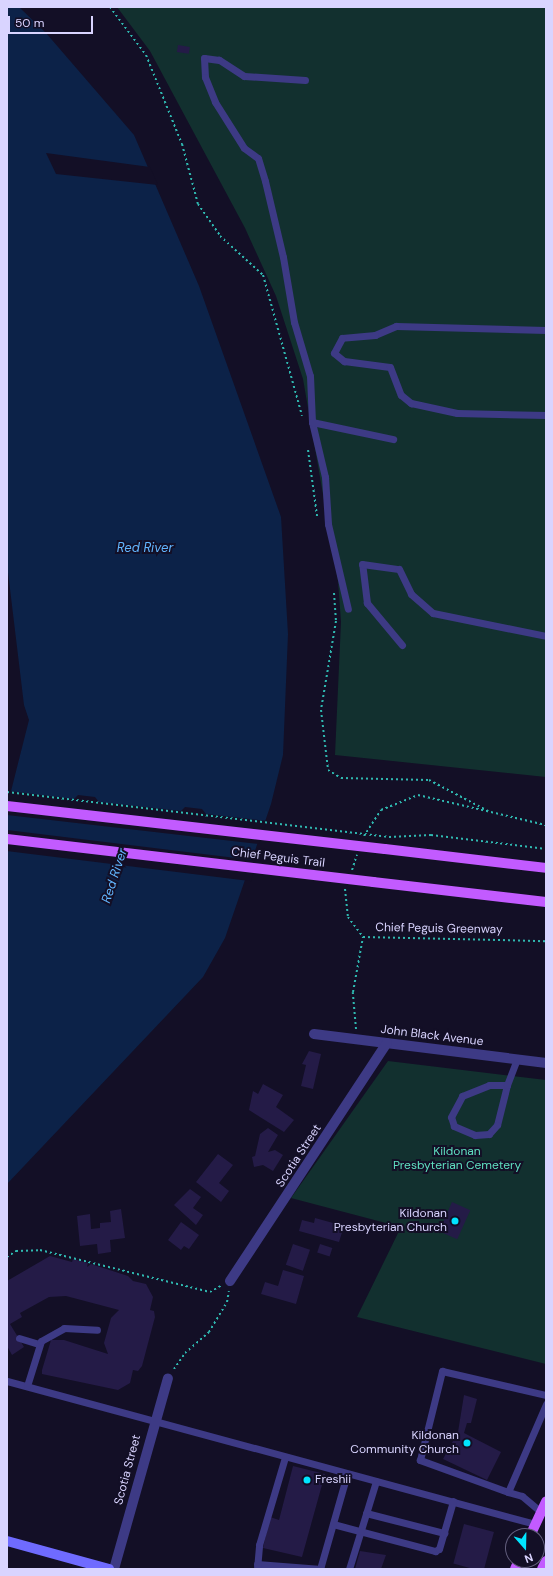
<!DOCTYPE html>
<style>
body{margin:0}
#map{position:relative;width:553px;height:1576px;overflow:hidden;background:#130f26;font-family:"DM Sans",sans-serif}
div>[style]{position:absolute}
[style*='--x']{left:calc(var(--x)*1px);top:calc(var(--y)*1px);width:calc(var(--w)*1px);rotate:calc(var(--a)*1deg)}
.green>*{inset:0;background:#12302f}
.water>*{inset:0;background:#0c2248}
.pier>*{inset:0;background:#130f26;transform-origin:0 0}
.building>*{inset:0;background:#241b47;transform-origin:0 0}
.path>*{height:2px;margin-top:-1px;transform-origin:0;background:repeating-linear-gradient(90deg,#2fb8b0 0 2px,transparent 0 5px)}
.lane>*{height:7px;margin:-3.5px;padding:0 3.5px;transform-origin:3.5px;border-radius:3.5px;background:#3d3a85}
.street>*{height:10px;margin:-5px;padding:0 5px;transform-origin:5px;border-radius:5px;background:#3d3a85}
.secondary>*{height:10px;margin:-5px;padding:0 5px;transform-origin:5px;border-radius:5px;background:#6f6bff}
.primary>*{height:10px;margin:-5px;padding:0 5px;transform-origin:5px;border-radius:5px;background:#c25bff}
.path-bridge>*{height:2px;margin-top:-1px;transform-origin:0;background:repeating-linear-gradient(90deg,#2fb8b0 0 2px,transparent 0 5px)}
.primary-bridge>*{height:10px;margin:-5px;padding:0 5px;transform-origin:5px;border-radius:5px;background:#c25bff}
.dots>*{width:11px;height:11px;translate:-50% -50%;box-sizing:border-box;border:2px solid #130f26;border-radius:50%}
span{translate:-50% -50%;white-space:nowrap;text-align:center;line-height:1.15;-webkit-text-stroke:4px #130f26;paint-order:stroke}
.street-label{font-size:12px;color:#d9d4ff}
.park-label{font-size:12px;color:#5fe0c0}
.poi-label{font-size:12px;color:#d9d4ff}
.right{translate:-100% -50%;text-align:right}
.left{translate:0 -50%;text-align:left}
.water-label{font-size:13px;color:#62b6ff;font-style:italic}
.frame{position:absolute;inset:0;border:8px solid #d9d4ff;pointer-events:none}
.north{position:absolute;left:505px;top:1528px;width:40px;height:40px;box-sizing:border-box;background:#130f26;border:1px solid #625e7d;border-radius:50%;rotate:160deg;font-size:11px;font-weight:700;line-height:16px;text-align:center;color:#d9d4ff}
.north::after{content:'';display:block;margin:auto;width:14px;height:18px;background:#00e5ff;clip-path:polygon(50% 0,100% 100%,50% 72%,0 100%)}
.scale{position:absolute;left:8px;top:16px;width:85px;height:18px;box-sizing:border-box;border:2px solid #d9d4ff;border-top:0;padding-left:5px;font-size:12px;line-height:14px;white-space:nowrap;color:#d9d4ff;-webkit-text-stroke:3px #130f26;paint-order:stroke}
</style>
<div id="map">
<div class="green">
<div style="clip-path:polygon(117px 7px,546px 7px,546px 777px,335px 755px,341px 622px,338px 581px,303px 379px,276px 296px,245px 228px,150px 51px)"></div>
<div style="clip-path:polygon(388px 1061px,546px 1080px,546px 1364px,357px 1317px,401px 1227px,291px 1198px)"></div>
</div>
<div class="water">
<div style="clip-path:polygon(7px 7px,19px 7px,46px 33px,134px 135px,199px 286px,281px 517px,288px 634px,283px 755px,271px 804px,225px 938px,203px 977px,7px 1184px,7px 807px,29px 720px,24px 705px,7px 564px)"></div>
</div>
<div class="pier">
<div style="clip-path:polygon(46px 153px,150px 167px,158px 185px,56px 174px)"></div>
<div style="clip-path:polygon(9px 791px,74px 799px,78px 795px,95px 797px,99px 802px,181px 811px,185px 807px,202px 809px,206px 814px,267px 821px,259px 844px,7px 815px)"></div>
<div style="left:7px;top:830px;width:249px;height:21px;rotate:7deg"></div>
</div>
<div class="building">
<div style="left:178px;top:45px;width:12px;height:7px;rotate:9deg"></div>
<div style="clip-path:polygon(309px 1051px,321px 1054px,313px 1089px,301px 1086px,306px 1065px,302px 1064px)"></div>
<div style="clip-path:polygon(263px 1084px,283px 1095px,276px 1107px,294px 1120px,284px 1132px,249px 1110px,253px 1091px,258px 1094px)"></div>
<div style="clip-path:polygon(268px 1128px,278px 1135px,268px 1152px,275px 1150px,283px 1155px,273px 1171px,263px 1165px,254px 1167px,252px 1157px,255px 1156px,260px 1134px)"></div>
<div style="clip-path:polygon(218px 1154px,233px 1165px,219px 1183px,229px 1191px,221px 1202px,196px 1182px)"></div>
<div style="clip-path:polygon(190px 1189px,201px 1197px,193px 1208px,203px 1215px,196px 1225px,174px 1205px)"></div>
<div style="left:452px;top:1202px;width:20px;height:32px;rotate:24deg"></div>
<div style="clip-path:polygon(121px 1209px,125px 1238px,110px 1240px,111px 1252px,98px 1254px,97px 1244px,80px 1246px,77px 1216px,90px 1214px,91px 1229px,100px 1228px,100px 1223px,111px 1222px,110px 1211px)"></div>
<div style="clip-path:polygon(315px 1218px,344px 1226px,339px 1242px,299px 1231px,302px 1220px,314px 1223px)"></div>
<div style="clip-path:polygon(181px 1222px,199px 1235px,189px 1249px,184px 1246px,181px 1250px,168px 1240px)"></div>
<div style="left:293px;top:1244px;width:18px;height:22px;rotate:19deg"></div>
<div style="left:320px;top:1244px;width:13px;height:9px;rotate:18deg"></div>
<div style="clip-path:polygon(50px 1256px,72px 1262px,73px 1259px,88px 1263px,87px 1267px,91px 1264px,128px 1276px,133px 1281px,146px 1284px,153px 1297px,150px 1310px,154px 1311px,155px 1317px,142px 1366px,138px 1371px,133px 1370px,130px 1383px,118px 1390px,42px 1374px,42px 1370px,51px 1340px,64px 1340px,108px 1354px,104px 1343px,111px 1318px,119px 1310px,66px 1296px,49px 1297px,20px 1313px,22px 1317px,10px 1324px,24px 1347px,12px 1355px,7px 1346px,7px 1281px)"></div>
<div style="clip-path:polygon(283px 1270px,304px 1276px,296px 1304px,261px 1294px,265px 1282px,278px 1286px)"></div>
<div style="clip-path:polygon(464px 1395px,477px 1399px,471px 1423px,467px 1423px,464px 1433px,501px 1452px,487px 1480px,443px 1459px,458px 1432px)"></div>
<div style="clip-path:polygon(293px 1466px,325px 1474px,302px 1557px,263px 1548px,270px 1517px,279px 1520px)"></div>
<div style="left:464px;top:1524px;width:31px;height:41px;rotate:15deg"></div>
<div style="clip-path:polygon(360px 1551px,386px 1555px,381px 1569px,355px 1569px)"></div>
</div>
<div class="path">
<div style="--x:110;--y:7;--w:60;--a:53.1"></div>
<div style="--x:146;--y:55;--w:96;--a:68"></div>
<div style="--x:182;--y:144;--w:62;--a:75.1"></div>
<div style="--x:198;--y:204;--w:39;--a:55"></div>
<div style="--x:220;--y:236;--w:58;--a:42.2"></div>
<div style="--x:263;--y:275;--w:146;--a:74.5"></div>
<div style="--x:308;--y:450;--w:67;--a:82.2"></div>
<div style="--x:334;--y:593;--w:28;--a:86"></div>
<div style="--x:336;--y:621;--w:90;--a:99.6"></div>
<div style="--x:321;--y:710;--w:60;--a:83.3"></div>
<div style="--x:328;--y:770;--w:15;--a:32"></div>
<div style="--x:341;--y:778;--w:88;--a:1.3"></div>
<div style="--x:429;--y:780;--w:67;--a:27.7"></div>
<div style="--x:364;--y:836;--w:31;--a:-57"></div>
<div style="--x:381;--y:810;--w:40;--a:-22"></div>
<div style="--x:418;--y:795;--w:131;--a:13.2"></div>
<div style="--x:389;--y:837;--w:42;--a:-2.7"></div>
<div style="--x:431;--y:835;--w:116;--a:6.9"></div>
<div style="--x:352;--y:870;--w:16;--a:-72"></div>
<div style="--x:345;--y:889;--w:28;--a:84"></div>
<div style="--x:348;--y:917;--w:25;--a:53"></div>
<div style="--x:363;--y:937;--w:183;--a:1.3"></div>
<div style="--x:356;--y:1029;--w:37;--a:-95"></div>
<div style="--x:353;--y:992;--w:56;--a:-79.7"></div>
<div style="--x:7;--y:1257;--w:11;--a:-34"></div>
<div style="--x:16;--y:1251;--w:24;--a:-2"></div>
<div style="--x:40;--y:1250;--w:175;--a:13.9"></div>
<div style="--x:210;--y:1292;--w:14;--a:-30"></div>
<div style="--x:174;--y:1369;--w:19;--a:-55"></div>
<div style="--x:185;--y:1353;--w:32;--a:-41"></div>
<div style="--x:209;--y:1332;--w:35;--a:-59"></div>
<div style="--x:227;--y:1302;--w:11;--a:-80"></div>
</div>
<div class="lane">
<div style="--x:305;--y:80;--w:61;--a:-176.2"></div>
<div style="--x:244;--y:76;--w:30;--a:-147"></div>
<div style="--x:219;--y:60;--w:15;--a:-172"></div>
<div style="--x:204;--y:58;--w:19;--a:87"></div>
<div style="--x:205;--y:77;--w:27;--a:68"></div>
<div style="--x:215;--y:102;--w:54;--a:57.8"></div>
<div style="--x:244;--y:148;--w:17;--a:36"></div>
<div style="--x:258;--y:158;--w:24;--a:73"></div>
<div style="--x:265;--y:181;--w:78;--a:76.7"></div>
<div style="--x:283;--y:257;--w:66;--a:80.4"></div>
<div style="--x:294;--y:322;--w:56;--a:73.5"></div>
<div style="--x:310;--y:376;--w:46;--a:87.5"></div>
<div style="--x:312;--y:422;--w:57;--a:76.7"></div>
<div style="--x:325;--y:477;--w:47;--a:86.3"></div>
<div style="--x:328;--y:524;--w:87;--a:76.8"></div>
<div style="--x:546;--y:330;--w:150;--a:-178.5"></div>
<div style="--x:396;--y:326;--w:23;--a:157"></div>
<div style="--x:375;--y:335;--w:33;--a:175"></div>
<div style="--x:342;--y:338;--w:17;--a:118"></div>
<div style="--x:334;--y:353;--w:13;--a:39"></div>
<div style="--x:344;--y:361;--w:46;--a:7.4"></div>
<div style="--x:390;--y:367;--w:30;--a:69"></div>
<div style="--x:401;--y:395;--w:13;--a:39"></div>
<div style="--x:411;--y:403;--w:47;--a:12.3"></div>
<div style="--x:457;--y:413;--w:89;--a:1.3"></div>
<div style="--x:312;--y:422;--w:83;--a:11.9"></div>
<div style="--x:402;--y:645;--w:55;--a:-129.8"></div>
<div style="--x:367;--y:603;--w:39;--a:-97"></div>
<div style="--x:362;--y:564;--w:37;--a:8"></div>
<div style="--x:399;--y:569;--w:28;--a:64"></div>
<div style="--x:411;--y:594;--w:29;--a:41"></div>
<div style="--x:433;--y:613;--w:115;--a:11.5"></div>
<div style="--x:507;--y:1085;--w:41;--a:104"></div>
<div style="--x:497;--y:1125;--w:12;--a:132"></div>
<div style="--x:489;--y:1134;--w:14;--a:176"></div>
<div style="--x:475;--y:1135;--w:23;--a:-157"></div>
<div style="--x:454;--y:1126;--w:9;--a:-108"></div>
<div style="--x:451;--y:1117;--w:24;--a:-62"></div>
<div style="--x:462;--y:1096;--w:29;--a:-22"></div>
<div style="--x:489;--y:1085;--w:18;--a:0"></div>
<div style="--x:507;--y:1085;--w:28;--a:-69"></div>
<div style="--x:19;--y:1338;--w:21;--a:17"></div>
<div style="--x:7;--y:1381;--w:547;--a:15.15"></div>
<div style="--x:27;--y:1386;--w:47;--a:-72.7"></div>
<div style="--x:41;--y:1341;--w:26;--a:-29"></div>
<div style="--x:64;--y:1328;--w:33;--a:3"></div>
<div style="--x:508;--y:1492;--w:94;--a:-160"></div>
<div style="--x:420;--y:1460;--w:92;--a:-76.1"></div>
<div style="--x:442;--y:1371;--w:107;--a:13"></div>
<div style="--x:541;--y:1512;--w:25;--a:-140"></div>
<div style="--x:522;--y:1496;--w:15;--a:-164"></div>
<div style="--x:508;--y:1492;--w:96;--a:-66.6"></div>
<div style="--x:366;--y:1513;--w:81;--a:14.4"></div>
<div style="--x:333;--y:1524;--w:106;--a:14.8"></div>
<div style="--x:435;--y:1551;--w:4;--a:-27"></div>
<div style="--x:439;--y:1549;--w:50;--a:-73.7"></div>
<div style="--x:257;--y:1564;--w:64;--a:4.5"></div>
<div style="--x:257;--y:1569;--w:24;--a:-85"></div>
<div style="--x:259;--y:1545;--w:92;--a:-73.5"></div>
<div style="--x:320;--y:1569;--w:99;--a:-74.1"></div>
<div style="--x:349;--y:1569;--w:92;--a:-72.9"></div>
</div>
<div class="street">
<div style="--x:314;--y:1034;--w:234;--a:7.1"></div>
<div style="--x:230;--y:1281;--w:285;--a:-56.6"></div>
<div style="--x:114;--y:1569;--w:198;--a:-74.2"></div>
</div>
<div class="secondary">
<div style="--x:7;--y:1541;--w:106;--a:15.4"></div>
</div>
<div class="primary">
<div style="--x:385;--y:849;--w:162;--a:6.7"></div>
<div style="--x:373;--y:882;--w:174;--a:6.6"></div>
<div style="--x:530;--y:1536;--w:38;--a:-65"></div>
<div style="--x:515;--y:1569;--w:10;--a:-66"></div>
<div style="--x:542;--y:1569;--w:9;--a:-63"></div>
</div>
<div class="path-bridge">
<div style="--x:7;--y:792;--w:385;--a:6.7"></div>
</div>
<div class="primary-bridge">
<div style="--x:7;--y:806;--w:380;--a:6.5"></div>
<div style="--x:7;--y:839;--w:369;--a:6.7"></div>
</div>
<div class="dots">
<div style="left:455px;top:1221px;background:#00e5ff"></div>
<div style="left:467px;top:1443px;background:#00e5ff"></div>
<div style="left:307px;top:1480px;background:#00e5ff"></div>
</div>
<div class="street-label">
<span style="left:278px;top:858px;rotate:7deg">Chief Peguis Trail</span>
<span style="left:439px;top:929px;rotate:1deg">Chief Peguis Greenway</span>
<span style="left:432px;top:1036px;rotate:7deg">John Black Avenue</span>
<span style="left:299px;top:1156px;rotate:-57deg">Scotia Street</span>
<span style="left:128px;top:1470px;rotate:-75deg">Scotia Street</span>
</div>
<div class="park-label">
<span style="left:457px;top:1159px">Kildonan<br>Presbyterian Cemetery</span>
</div>
<div class="poi-label">
<span class="right" style="left:447px;top:1221px">Kildonan<br>Presbyterian Church</span>
<span class="right" style="left:459px;top:1443px">Kildonan<br>Community Church</span>
<span class="left" style="left:315px;top:1480px">Freshii</span>
</div>
<div class="water-label">
<span style="left:145px;top:548px">Red River</span>
<span style="left:115px;top:876px;rotate:-72deg">Red River</span>
</div>
<div class="frame"></div>
<div class="north">N</div>
<div class="scale">50 m</div>
</div>
